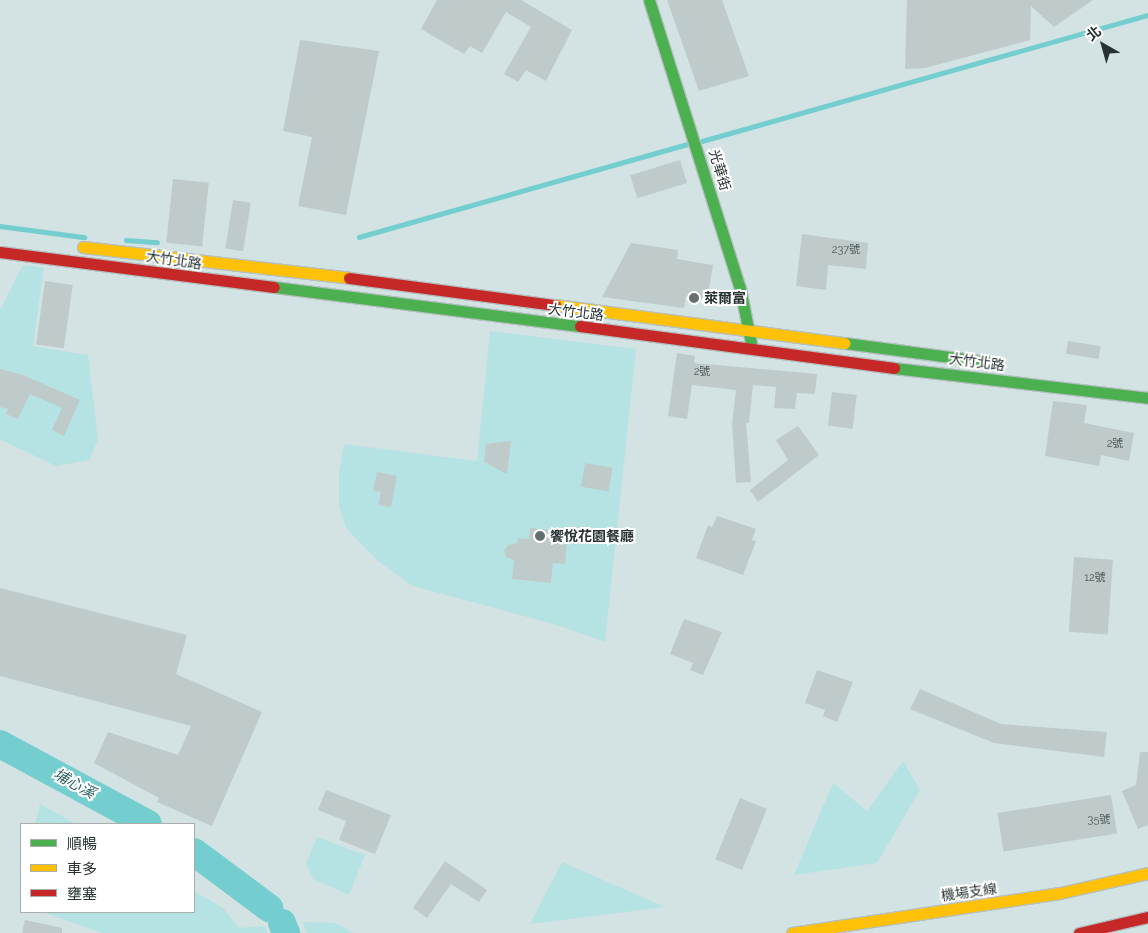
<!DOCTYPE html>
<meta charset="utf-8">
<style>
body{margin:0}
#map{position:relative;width:1148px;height:933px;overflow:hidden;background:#d3e2e2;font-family:Raleway,"Noto Sans TC",sans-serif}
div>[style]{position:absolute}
.green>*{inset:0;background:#b5e3e3}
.stream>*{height:4.5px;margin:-2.25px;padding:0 2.25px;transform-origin:2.25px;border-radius:2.25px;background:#74cecf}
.river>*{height:28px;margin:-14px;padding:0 14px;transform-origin:14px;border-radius:14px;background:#74cecf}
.building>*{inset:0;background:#bfcbcb;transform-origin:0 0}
.roads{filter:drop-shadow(1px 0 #b4c0c0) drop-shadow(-1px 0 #b4c0c0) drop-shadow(0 1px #b4c0c0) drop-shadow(0 -1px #b4c0c0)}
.fast>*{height:11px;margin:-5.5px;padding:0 5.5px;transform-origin:5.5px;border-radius:5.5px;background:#4caf50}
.slow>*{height:11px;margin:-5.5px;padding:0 5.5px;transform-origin:5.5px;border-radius:5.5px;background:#ffc107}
.jam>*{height:11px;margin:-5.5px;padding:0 5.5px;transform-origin:5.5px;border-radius:5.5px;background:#c62828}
.dots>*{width:14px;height:14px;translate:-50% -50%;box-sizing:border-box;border:2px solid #fff;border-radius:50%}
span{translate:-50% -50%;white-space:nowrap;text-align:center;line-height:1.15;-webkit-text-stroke:4px #fff;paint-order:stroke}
.number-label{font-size:11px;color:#4f5a5a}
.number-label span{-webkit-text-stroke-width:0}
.street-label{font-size:14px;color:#283232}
.poi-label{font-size:14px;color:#283232;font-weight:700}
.left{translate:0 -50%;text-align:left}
.water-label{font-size:15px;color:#2e6161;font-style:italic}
.legend{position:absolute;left:20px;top:823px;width:175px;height:90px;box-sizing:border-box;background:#fff;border:1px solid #a9adad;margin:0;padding:6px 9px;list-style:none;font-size:15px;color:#283232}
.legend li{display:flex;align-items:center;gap:10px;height:25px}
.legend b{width:25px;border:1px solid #a9adad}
.north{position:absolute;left:1078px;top:20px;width:50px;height:50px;-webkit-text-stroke:4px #fff;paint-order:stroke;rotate:322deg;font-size:14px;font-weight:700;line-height:20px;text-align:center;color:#283232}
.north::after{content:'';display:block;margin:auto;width:18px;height:22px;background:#283232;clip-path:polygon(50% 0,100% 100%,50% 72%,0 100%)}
</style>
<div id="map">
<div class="green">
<div style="clip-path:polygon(23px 265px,44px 268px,33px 346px,88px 355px,98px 440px,89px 460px,56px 466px,0 439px,0 310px)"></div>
<div style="clip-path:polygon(490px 331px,636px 349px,605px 642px,557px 625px,413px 586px,378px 561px,346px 528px,339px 507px,339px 471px,344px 444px,477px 461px)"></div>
<div style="clip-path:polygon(903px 761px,920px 790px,877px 863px,794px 875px,833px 783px,867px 811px)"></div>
<div style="clip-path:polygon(40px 804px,76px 824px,35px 824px)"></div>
<div style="clip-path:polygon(317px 837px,365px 855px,349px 895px,313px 879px,306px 864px)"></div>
<div style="clip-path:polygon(562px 862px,665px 907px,530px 924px)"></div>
<div style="clip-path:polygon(194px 891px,223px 908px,239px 928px,264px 926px,268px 933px,103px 933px,42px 912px,194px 912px)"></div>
<div style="clip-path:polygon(303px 922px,335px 923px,354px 933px,307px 933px)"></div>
</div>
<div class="stream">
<div style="left:702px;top:141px;width:463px;rotate:-15.8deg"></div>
<div style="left:0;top:226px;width:85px;rotate:7.5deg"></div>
<div style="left:359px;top:237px;width:341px;rotate:-15.8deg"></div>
<div style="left:126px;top:240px;width:31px;rotate:4deg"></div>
</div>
<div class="river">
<div style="left:0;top:744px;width:168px;rotate:28.4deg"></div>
<div style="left:194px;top:852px;width:94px;rotate:36.7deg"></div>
<div style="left:282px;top:923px;width:11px;rotate:68deg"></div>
</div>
<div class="building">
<div style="clip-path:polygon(437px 0,521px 0,572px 30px,546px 81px,526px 70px,518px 82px,504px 74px,531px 27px,506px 12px,482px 53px,470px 46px,464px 54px,421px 29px)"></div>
<div style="clip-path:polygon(667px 0,722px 0,749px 76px,699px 91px)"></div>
<div style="clip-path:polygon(907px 0,1093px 0,1054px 27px,1031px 6px,1030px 40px,925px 68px,905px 69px)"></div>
<div style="clip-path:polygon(300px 40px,379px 51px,346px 215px,298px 206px,312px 137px,283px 131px)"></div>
<div style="left:680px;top:160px;width:24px;height:52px;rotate:73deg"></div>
<div style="left:173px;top:179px;width:36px;height:64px;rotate:6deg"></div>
<div style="left:233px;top:200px;width:18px;height:49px;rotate:9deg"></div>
<div style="clip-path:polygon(802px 234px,868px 243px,866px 269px,828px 265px,826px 290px,796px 286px)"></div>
<div style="clip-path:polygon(631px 243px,678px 250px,677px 259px,713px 265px,707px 301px,686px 296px,684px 308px,602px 297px)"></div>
<div style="left:45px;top:281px;width:28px;height:64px;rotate:8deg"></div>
<div style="left:1068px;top:341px;width:33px;height:13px;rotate:9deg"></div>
<div style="clip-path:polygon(677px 353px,695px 356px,694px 363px,817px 374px,815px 394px,797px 393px,795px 409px,774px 408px,776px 387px,753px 385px,749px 423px,746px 423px,751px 482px,736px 483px,732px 424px,736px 390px,692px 385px,687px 419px,668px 416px)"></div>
<div style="clip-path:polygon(0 369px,23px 375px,80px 400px,64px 436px,52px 430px,62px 408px,30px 394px,18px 419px,6px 414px,8px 409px,0 407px)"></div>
<div style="left:832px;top:392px;width:25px;height:34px;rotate:7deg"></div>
<div style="clip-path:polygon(1053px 401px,1087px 405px,1084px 423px,1134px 433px,1129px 461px,1101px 455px,1099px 466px,1045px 456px)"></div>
<div style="clip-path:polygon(798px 426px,819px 455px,758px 502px,750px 490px,788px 460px,776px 440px)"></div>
<div style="clip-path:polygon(511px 441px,507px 474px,484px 462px,486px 444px)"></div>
<div style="left:585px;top:463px;width:28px;height:24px;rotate:10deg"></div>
<div style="clip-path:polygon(377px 472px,397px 476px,391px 507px,378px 505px,381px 492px,373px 491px)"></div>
<div style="clip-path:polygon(717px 516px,756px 529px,752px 540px,756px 541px,743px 575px,696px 558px,708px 525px,712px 527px)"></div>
<div style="clip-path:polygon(530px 528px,553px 530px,552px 541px,567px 542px,565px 564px,553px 563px,551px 583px,512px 579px,514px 560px,506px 557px,504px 550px,508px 545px,517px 543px,518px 538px,529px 539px)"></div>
<div style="left:1074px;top:557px;width:39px;height:75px;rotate:4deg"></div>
<div style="clip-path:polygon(0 588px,187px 635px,176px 674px,262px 712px,212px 826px,157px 802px,159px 798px,94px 763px,108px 732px,178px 755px,191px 726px,0 676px)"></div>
<div style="clip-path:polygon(684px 619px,722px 632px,703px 675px,690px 670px,693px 663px,670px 654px)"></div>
<div style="clip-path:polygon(817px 670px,853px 682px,837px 722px,823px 716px,825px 710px,805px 703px)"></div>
<div style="clip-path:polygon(920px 689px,1001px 724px,1107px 732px,1104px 757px,994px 743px,910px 709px)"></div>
<div style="clip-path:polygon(1140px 752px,1148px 752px,1148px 825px,1138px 829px,1122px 791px,1136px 785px)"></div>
<div style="clip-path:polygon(326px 790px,391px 815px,375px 854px,339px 840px,346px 821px,318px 810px)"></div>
<div style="left:1111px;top:795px;width:39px;height:115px;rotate:81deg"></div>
<div style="left:740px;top:798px;width:29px;height:66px;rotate:22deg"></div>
<div style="clip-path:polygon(445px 861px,487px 890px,479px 902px,451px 884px,427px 918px,413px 908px)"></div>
<div style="clip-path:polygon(25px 920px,62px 928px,62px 933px,22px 933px)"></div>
</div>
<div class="roads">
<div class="fast">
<div style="left:649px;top:0;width:302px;rotate:72.5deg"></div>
<div style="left:740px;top:288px;width:56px;rotate:78.7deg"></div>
<div style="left:274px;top:287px;width:308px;rotate:7.3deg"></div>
<div style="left:845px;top:343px;width:143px;rotate:7.6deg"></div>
<div style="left:894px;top:368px;width:256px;rotate:6.7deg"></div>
</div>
<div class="slow">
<div style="left:83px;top:247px;width:268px;rotate:6.6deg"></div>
<div style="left:555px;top:305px;width:292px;rotate:7.5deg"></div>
<div style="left:792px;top:933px;width:271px;rotate:-8.5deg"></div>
<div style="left:1060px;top:893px;width:90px;rotate:-12.8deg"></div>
</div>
<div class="jam">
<div style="left:0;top:252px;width:276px;rotate:7.3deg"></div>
<div style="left:349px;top:278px;width:208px;rotate:7.5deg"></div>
<div style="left:580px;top:326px;width:317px;rotate:7.6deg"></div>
<div style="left:1079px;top:933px;width:71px;rotate:-13.1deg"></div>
</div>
</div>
<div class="dots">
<div style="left:694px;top:298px;background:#647070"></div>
<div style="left:540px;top:536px;background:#647070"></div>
</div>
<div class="number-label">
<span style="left:846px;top:250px">237號</span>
<span style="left:702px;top:372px">2號</span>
<span style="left:1115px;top:444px">2號</span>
<span style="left:1095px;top:578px">12號</span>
<span style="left:1099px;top:820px">35號</span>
</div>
<div class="street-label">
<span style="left:720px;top:170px;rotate:73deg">光華街</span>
<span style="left:174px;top:260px;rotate:8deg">大竹北路</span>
<span style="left:576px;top:312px;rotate:7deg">大竹北路</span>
<span style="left:977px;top:362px;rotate:7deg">大竹北路</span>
<span style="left:969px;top:892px;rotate:-8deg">機場支線</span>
</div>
<div class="poi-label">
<span class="left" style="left:704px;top:298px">萊爾富</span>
<span class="left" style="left:550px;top:536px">饗悅花園餐廳</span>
</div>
<div class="water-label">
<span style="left:74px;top:784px;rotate:29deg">埔心溪</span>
</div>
<ul class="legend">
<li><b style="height:6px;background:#4caf50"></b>順暢</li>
<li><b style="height:6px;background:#ffc107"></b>車多</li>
<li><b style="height:6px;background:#c62828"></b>壅塞</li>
</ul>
<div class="north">北</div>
</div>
